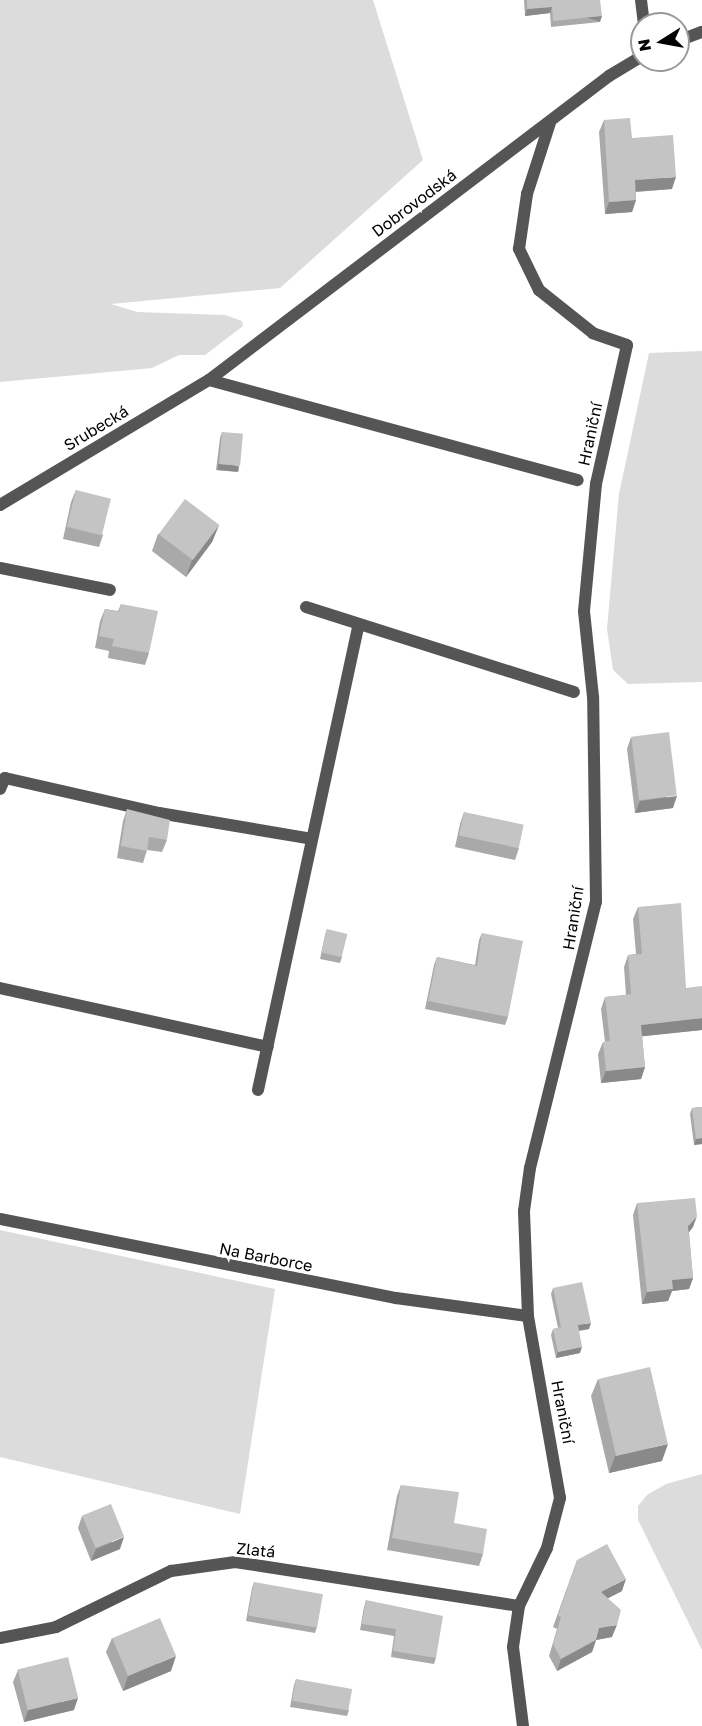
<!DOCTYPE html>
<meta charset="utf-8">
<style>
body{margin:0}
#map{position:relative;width:702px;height:1726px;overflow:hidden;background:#fff;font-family:"Golos Text",sans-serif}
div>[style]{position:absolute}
.green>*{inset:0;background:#dcdcdc}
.lane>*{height:12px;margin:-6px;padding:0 6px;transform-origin:6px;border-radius:6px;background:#555}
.street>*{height:12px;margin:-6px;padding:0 6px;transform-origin:6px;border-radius:6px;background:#555}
.wall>*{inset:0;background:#a9a9a9}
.shaded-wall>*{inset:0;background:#898989;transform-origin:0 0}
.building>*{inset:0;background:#c4c4c4;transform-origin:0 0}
span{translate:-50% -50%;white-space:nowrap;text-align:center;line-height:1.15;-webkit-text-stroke:6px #fff;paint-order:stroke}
.street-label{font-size:16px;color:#000}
.north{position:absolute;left:630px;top:12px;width:60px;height:60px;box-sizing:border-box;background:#fff;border:2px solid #999;border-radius:50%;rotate:259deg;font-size:16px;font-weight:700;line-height:24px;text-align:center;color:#000}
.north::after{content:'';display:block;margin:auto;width:21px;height:27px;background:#000;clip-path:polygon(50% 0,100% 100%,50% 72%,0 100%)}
</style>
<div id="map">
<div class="green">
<div style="clip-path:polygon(0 0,373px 0,423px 160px,280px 288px,111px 304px,137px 312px,225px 315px,242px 321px,243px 326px,205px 355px,179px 355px,152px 368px,0 382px)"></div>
<div style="clip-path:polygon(702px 351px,702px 682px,628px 684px,613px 670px,607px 629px,619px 494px,649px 353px)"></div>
<div style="clip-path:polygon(0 1230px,275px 1289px,240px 1514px,0 1457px)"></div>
<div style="clip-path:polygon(702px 1474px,702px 1650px,638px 1520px,638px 1506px,647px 1495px,666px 1484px)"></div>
</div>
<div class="lane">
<div style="left:209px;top:380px;width:382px;rotate:15.2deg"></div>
<div style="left:0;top:568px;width:112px;rotate:11.3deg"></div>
<div style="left:306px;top:607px;width:281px;rotate:17.6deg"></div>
<div style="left:0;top:789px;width:12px;rotate:-66deg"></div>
<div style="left:5px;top:778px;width:158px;rotate:12.8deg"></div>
<div style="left:159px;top:813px;width:155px;rotate:9.6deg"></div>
<div style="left:0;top:988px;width:274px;rotate:12.4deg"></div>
<div style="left:258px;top:1090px;width:475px;rotate:-77.8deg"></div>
</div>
<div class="street">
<div style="left:641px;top:0;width:24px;rotate:83deg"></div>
<div style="left:678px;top:41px;width:26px;rotate:-21deg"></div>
<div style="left:0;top:505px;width:244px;rotate:-30.9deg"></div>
<div style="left:209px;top:380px;width:502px;rotate:-37.23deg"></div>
<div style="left:609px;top:76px;width:39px;rotate:-31deg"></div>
<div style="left:0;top:1219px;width:404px;rotate:11.3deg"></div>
<div style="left:396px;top:1298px;width:133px;rotate:7.8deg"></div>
<div style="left:0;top:1638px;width:57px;rotate:-11.1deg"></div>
<div style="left:56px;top:1627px;width:128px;rotate:-26deg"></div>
<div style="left:171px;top:1571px;width:65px;rotate:-8deg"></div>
<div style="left:235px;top:1562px;width:287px;rotate:8.8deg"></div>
<div style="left:523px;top:1726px;width:80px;rotate:-97.2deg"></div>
<div style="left:513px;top:1647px;width:41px;rotate:-81.7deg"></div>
<div style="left:519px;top:1606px;width:64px;rotate:-64.2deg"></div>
<div style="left:547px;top:1548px;width:52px;rotate:-75.4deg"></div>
<div style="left:560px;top:1498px;width:185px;rotate:-100deg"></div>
<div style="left:528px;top:1316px;width:105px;rotate:-92.2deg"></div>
<div style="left:524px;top:1211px;width:43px;rotate:-82.1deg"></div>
<div style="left:530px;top:1168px;width:274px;rotate:-76.1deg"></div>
<div style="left:596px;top:902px;width:205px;rotate:-90.8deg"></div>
<div style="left:593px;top:697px;width:86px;rotate:-96deg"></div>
<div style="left:584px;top:611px;width:128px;rotate:-84.6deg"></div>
<div style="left:596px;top:484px;width:142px;rotate:-77.4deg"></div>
<div style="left:627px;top:345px;width:36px;rotate:-161deg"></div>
<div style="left:593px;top:333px;width:69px;rotate:-141.5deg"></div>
<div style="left:539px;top:290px;width:46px;rotate:-116deg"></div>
<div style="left:519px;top:249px;width:56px;rotate:-81.7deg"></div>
<div style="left:527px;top:194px;width:75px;rotate:-72.1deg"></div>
</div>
<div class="wall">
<div style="clip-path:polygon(524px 0,600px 0,600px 22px,551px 27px,550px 13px,525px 16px)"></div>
<div style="clip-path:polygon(604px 120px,632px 138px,672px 189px,636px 192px,636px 200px,632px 212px,605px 214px,599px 132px)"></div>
<div style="clip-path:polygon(222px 432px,237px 472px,216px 470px,220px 438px)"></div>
<div style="clip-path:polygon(76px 490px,103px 535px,99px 547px,63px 539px,71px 502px)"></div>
<div style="clip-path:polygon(219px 525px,212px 542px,186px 577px,152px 551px,158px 534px)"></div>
<div style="clip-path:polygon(121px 604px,149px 653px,145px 665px,108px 658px,109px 651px,95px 648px,100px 621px,105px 609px,118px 611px)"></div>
<div style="clip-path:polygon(631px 737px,673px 808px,635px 813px,627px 749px)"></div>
<div style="clip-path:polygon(127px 809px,167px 840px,162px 852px,147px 850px,143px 863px,117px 858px,123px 821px)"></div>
<div style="clip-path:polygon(464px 812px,519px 848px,515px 860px,455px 847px,460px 824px)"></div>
<div style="clip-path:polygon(638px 907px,686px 988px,702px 1030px,642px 1036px,645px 1067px,641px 1079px,601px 1083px,598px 1054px,603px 1042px,605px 1042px,601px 1009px,605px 997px,626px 995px,624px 967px,628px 955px,636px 954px,633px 919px)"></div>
<div style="clip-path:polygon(327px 929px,342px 957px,340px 963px,320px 959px,325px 935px)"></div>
<div style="clip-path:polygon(482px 933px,508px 1017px,505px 1025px,425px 1009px,434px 965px,437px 957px,475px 965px,479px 940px)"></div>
<div style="clip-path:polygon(702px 1107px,702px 1144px,694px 1145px,690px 1114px,692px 1108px)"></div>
<div style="clip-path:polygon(637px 1203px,693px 1227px,689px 1232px,693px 1278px,689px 1289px,672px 1291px,668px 1301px,642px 1304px,633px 1215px)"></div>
<div style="clip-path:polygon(553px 1288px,589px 1329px,579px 1331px,580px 1353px,556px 1358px,551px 1335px,553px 1329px,558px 1328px,551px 1294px)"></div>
<div style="clip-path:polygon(598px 1379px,662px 1461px,609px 1473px,591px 1396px)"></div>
<div style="clip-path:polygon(401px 1485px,454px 1523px,483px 1554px,479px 1566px,387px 1550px,397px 1496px)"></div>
<div style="clip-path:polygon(82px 1516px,120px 1549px,91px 1561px,78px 1528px)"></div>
<div style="clip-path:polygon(577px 1560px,622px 1591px,608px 1598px,612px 1637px,596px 1640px,592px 1652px,557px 1671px,549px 1656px,557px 1629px,553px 1627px)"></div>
<div style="clip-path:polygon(254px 1582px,317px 1627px,315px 1633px,246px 1621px,252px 1588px)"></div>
<div style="clip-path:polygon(366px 1600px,436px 1658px,434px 1664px,391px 1657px,394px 1636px,360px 1630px,364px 1607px)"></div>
<div style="clip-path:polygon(112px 1638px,171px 1671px,123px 1691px,106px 1652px)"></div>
<div style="clip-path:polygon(18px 1670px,74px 1710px,24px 1722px,13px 1682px)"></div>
<div style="clip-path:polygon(296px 1679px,349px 1710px,347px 1716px,290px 1707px,294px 1685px)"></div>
</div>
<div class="shaded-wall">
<div style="clip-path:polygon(552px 7px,550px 13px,525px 16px,527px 9px)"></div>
<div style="left:602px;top:16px;width:6px;height:49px;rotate:108deg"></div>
<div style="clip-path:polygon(676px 177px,672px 189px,631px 192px,635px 180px)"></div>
<div style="clip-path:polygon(636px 200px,632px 212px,605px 214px,609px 202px)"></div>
<div style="left:218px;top:464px;width:21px;height:6px;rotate:5deg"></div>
<div style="clip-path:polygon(219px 525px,212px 542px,186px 577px,192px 560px)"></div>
<div style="clip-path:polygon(677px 796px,673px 808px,635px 813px,640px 801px)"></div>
<div style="clip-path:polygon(702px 1018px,702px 1030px,636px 1037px,641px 1025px)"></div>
<div style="clip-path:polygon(645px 1067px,641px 1079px,601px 1083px,606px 1071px)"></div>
<div style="clip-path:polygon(702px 1138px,702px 1144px,694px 1145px,696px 1139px)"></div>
<div style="clip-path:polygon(697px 1216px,693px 1227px,684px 1238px,688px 1226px)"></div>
<div style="clip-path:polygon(693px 1278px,689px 1289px,672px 1291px,668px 1301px,642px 1304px,647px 1292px,672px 1280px)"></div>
<div style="clip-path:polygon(591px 1323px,589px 1329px,576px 1331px,578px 1325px)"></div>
<div style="clip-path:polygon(582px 1347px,580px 1353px,556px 1358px,558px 1352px)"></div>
<div style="clip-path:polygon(668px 1444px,662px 1461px,609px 1473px,615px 1456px)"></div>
<div style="clip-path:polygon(124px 1537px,120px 1549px,91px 1561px,96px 1549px)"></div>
<div style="clip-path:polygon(626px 1579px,622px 1591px,597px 1604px,601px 1592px)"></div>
<div style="clip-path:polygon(617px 1625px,612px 1637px,596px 1640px,592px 1652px,557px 1671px,561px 1659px,599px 1628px)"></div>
<div style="clip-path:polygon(176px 1656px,171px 1671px,123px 1691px,128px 1676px)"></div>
<div style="clip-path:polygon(78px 1698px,74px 1710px,24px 1722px,28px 1710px)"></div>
</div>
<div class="building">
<div style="clip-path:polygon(527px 0,600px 0,602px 16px,553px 21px,552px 7px,527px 9px)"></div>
<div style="clip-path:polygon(630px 118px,632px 138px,673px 135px,676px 177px,635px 180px,636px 200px,609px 202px,604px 120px)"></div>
<div style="left:222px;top:432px;width:21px;height:32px;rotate:5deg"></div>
<div style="left:76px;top:490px;width:36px;height:38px;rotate:14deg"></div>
<div style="left:185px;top:499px;width:43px;height:44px;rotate:37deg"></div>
<div style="clip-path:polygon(121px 604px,158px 611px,149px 653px,112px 646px,114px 639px,99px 636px,105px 609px,119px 612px)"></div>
<div style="left:669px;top:732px;width:64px;height:38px;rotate:83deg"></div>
<div style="clip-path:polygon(127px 809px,170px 820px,167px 840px,149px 837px,147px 851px,121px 846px)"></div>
<div style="left:464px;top:812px;width:61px;height:24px;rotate:12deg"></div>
<div style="clip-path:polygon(681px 903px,686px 988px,702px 986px,702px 1018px,641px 1025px,645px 1067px,606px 1071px,603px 1042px,610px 1041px,605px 997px,631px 994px,628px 955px,642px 954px,638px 907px)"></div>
<div style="left:327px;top:929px;width:21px;height:24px;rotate:14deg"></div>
<div style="clip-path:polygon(482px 933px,523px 941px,508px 1017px,428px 1001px,437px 957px,477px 966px)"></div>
<div style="clip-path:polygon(702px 1107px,702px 1138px,696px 1139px,692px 1108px)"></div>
<div style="clip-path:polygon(695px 1198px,697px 1216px,688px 1226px,693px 1278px,672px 1280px,673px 1289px,647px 1292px,637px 1203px)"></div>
<div style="clip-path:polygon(582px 1282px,591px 1323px,578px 1325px,582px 1347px,558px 1352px,553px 1329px,561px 1327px,553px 1288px)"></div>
<div style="left:650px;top:1367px;width:79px;height:53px;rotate:77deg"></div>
<div style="clip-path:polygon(401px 1485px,459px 1492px,454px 1523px,487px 1529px,483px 1554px,392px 1538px)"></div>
<div style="left:111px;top:1504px;width:35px;height:31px;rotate:68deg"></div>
<div style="clip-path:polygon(607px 1544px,626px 1579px,601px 1592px,621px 1610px,617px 1625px,599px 1628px,596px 1640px,561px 1659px,553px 1644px,561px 1617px,558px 1616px,577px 1560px)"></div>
<div style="left:254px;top:1582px;width:70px;height:34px;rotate:10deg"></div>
<div style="clip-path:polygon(366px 1600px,443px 1616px,436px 1658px,393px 1651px,396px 1629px,362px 1624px)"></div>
<div style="left:160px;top:1618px;width:41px;height:52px;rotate:67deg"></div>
<div style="left:68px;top:1657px;width:42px;height:52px;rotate:76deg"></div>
<div style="left:296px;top:1679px;width:57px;height:22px;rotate:10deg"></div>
</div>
<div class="street-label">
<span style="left:414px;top:203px;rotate:-37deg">Dobrovodská</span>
<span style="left:96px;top:428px;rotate:-31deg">Srubecká</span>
<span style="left:590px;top:434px;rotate:-78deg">Hraniční</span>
<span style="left:573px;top:918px;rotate:-81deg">Hraniční</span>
<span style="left:266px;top:1257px;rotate:11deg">Na Barborce</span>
<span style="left:563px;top:1412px;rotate:79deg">Hraniční</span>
<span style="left:256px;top:1550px;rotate:6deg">Zlatá</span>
</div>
<div class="north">N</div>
</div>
